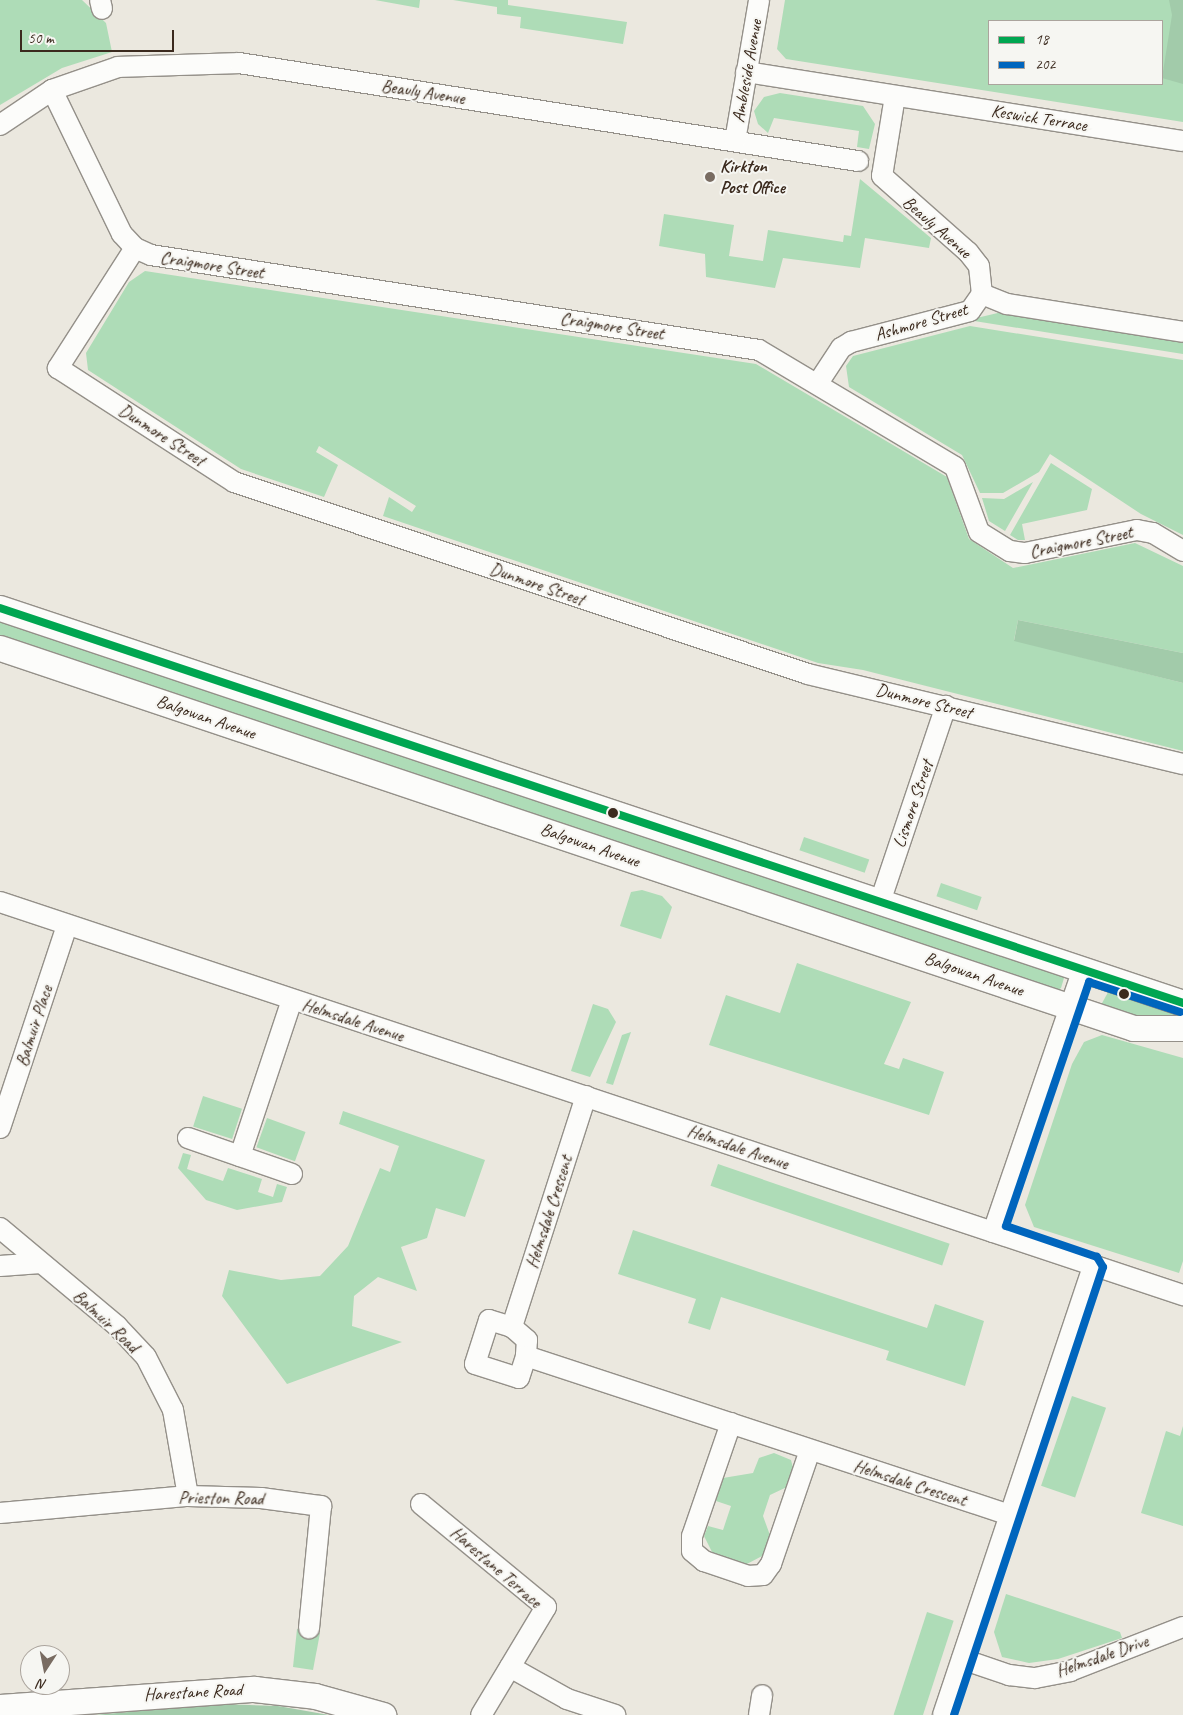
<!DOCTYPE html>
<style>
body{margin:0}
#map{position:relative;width:1183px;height:1715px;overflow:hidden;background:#ebe8df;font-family:Caveat,sans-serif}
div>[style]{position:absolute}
.green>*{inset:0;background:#aedcb7;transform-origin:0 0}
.forest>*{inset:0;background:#a2cbaa}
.roads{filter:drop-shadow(1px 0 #949089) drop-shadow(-1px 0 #949089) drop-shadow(0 1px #949089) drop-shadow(0 -1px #949089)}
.minor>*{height:20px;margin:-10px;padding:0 10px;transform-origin:10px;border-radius:10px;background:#fcfcfa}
.tertiary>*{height:25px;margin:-12.5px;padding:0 12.5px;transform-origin:12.5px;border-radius:12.5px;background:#fcfcfa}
.bus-1>*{height:8px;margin:-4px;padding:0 4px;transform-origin:4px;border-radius:4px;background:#00a651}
.bus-2>*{height:8px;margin:-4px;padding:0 4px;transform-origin:4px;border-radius:4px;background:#0065bd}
.dots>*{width:14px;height:14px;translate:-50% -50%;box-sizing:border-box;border:2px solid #f6f6f2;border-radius:50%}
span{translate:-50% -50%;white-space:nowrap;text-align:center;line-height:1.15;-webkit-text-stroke:4px #f6f6f2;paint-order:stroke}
.street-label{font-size:18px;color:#3b2a1e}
.poi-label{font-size:18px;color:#3b2a1e;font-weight:700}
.left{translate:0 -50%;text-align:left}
.legend{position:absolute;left:988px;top:20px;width:175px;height:65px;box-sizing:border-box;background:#f6f6f2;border:1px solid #aba49d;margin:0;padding:6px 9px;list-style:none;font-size:15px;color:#3b2a1e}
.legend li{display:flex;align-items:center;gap:10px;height:25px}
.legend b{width:25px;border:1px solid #aba49d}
.north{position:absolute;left:20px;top:1645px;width:50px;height:50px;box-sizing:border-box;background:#f6f6f2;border:1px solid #aba49d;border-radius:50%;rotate:191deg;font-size:14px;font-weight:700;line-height:20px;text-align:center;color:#3b2a1e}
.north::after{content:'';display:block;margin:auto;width:18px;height:22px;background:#796c62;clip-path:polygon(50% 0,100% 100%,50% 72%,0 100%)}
.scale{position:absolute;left:20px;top:30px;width:154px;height:22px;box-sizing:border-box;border:2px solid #3b2a1e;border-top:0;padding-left:6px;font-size:15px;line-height:18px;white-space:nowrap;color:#3b2a1e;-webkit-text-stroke:4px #f6f6f2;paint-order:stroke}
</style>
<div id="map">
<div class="green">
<div style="clip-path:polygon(0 0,82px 0,106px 23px,112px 52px,62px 68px,0 105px)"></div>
<div style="clip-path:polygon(375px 0,420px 0,419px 8px)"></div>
<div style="clip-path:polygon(453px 0,508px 0,508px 5px,627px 22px,623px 44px,520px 28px,521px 17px,497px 14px,497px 7px)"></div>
<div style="clip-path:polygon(evenodd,785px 0,1183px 0,1183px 122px,786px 59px,777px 49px,785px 0,989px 21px,1162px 21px,1162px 84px,989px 84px,989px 21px)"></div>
<div style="clip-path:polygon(780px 93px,863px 106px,875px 124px,869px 149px,857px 147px,859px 131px,774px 118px,768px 133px,758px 124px,754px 111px,764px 97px)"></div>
<div style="clip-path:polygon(860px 179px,931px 238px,929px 248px,865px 238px,860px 268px,783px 258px,775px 288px,706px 277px,705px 254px,659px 246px,664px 214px,734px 225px,729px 256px,763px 261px,768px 230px,843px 242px,844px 235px,851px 236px)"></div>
<div style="clip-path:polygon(145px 271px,756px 364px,947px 477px,969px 539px,1013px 568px,1135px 543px,1183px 566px,1183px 653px,1018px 620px,1014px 640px,1183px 683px,1183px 751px,863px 670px,818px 663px,383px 516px,389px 497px,412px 512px,416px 506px,319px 446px,316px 452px,338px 465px,324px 497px,241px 469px,88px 370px,86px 353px,129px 282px)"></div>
<div style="clip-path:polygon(1002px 312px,1183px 340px,1183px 354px,968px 320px)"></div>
<div style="clip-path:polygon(970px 326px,1183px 360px,1183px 535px,1141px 514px,1050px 454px,1039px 472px,1003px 493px,980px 493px,962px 455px,849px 387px,846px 366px,853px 356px)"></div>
<div style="clip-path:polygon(1051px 463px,1092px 489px,1087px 510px,1022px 524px,1025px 540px,1018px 540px,1010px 535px)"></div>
<div style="clip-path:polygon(1033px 482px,1005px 531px,989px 521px,982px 498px,1004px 499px)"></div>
<div style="clip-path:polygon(0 613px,1059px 968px,1064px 978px,1061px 988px,1052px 994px,0 642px)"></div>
<div style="left:804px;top:837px;width:69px;height:14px;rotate:19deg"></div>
<div style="left:941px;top:883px;width:43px;height:14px;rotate:19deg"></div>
<div style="clip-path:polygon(642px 890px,662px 896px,672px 907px,661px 939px,620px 926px,631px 892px)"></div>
<div style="clip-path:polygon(797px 963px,911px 1002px,884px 1064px,899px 1069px,903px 1058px,944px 1072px,929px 1115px,709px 1045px,726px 995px,780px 1013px)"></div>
<div style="clip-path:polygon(1112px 985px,1183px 1008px,1183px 1023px,1148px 1025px,1101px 1005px)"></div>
<div style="clip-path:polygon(593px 1004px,608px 1009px,616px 1022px,590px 1077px,571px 1071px)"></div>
<div style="clip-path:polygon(631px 1032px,613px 1085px,606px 1083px,622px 1035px)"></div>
<div style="clip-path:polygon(1102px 1035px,1183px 1058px,1183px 1261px,1179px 1273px,1034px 1227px,1025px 1205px,1072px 1064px,1084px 1042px)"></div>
<div style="left:203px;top:1096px;width:41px;height:32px;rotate:18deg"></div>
<div style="clip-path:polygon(343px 1111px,485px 1160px,465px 1217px,436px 1208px,427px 1238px,401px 1247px,417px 1291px,378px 1277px,354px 1296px,352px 1326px,402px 1342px,287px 1384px,222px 1296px,229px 1270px,281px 1280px,320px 1276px,348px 1246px,380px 1168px,390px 1172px,399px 1146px,339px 1124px)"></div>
<div style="left:267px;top:1118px;width:41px;height:31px;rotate:20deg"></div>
<div style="clip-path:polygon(183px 1153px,191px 1155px,187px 1169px,223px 1181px,228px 1168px,262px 1179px,258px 1192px,273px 1197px,277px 1184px,287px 1187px,282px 1202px,237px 1210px,206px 1200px,178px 1168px)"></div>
<div style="left:718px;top:1164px;width:245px;height:23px;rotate:19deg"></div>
<div style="clip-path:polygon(633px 1230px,927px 1328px,935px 1304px,984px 1321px,965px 1386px,886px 1360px,889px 1351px,721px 1297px,710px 1330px,688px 1323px,696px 1299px,618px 1274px)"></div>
<div style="left:1072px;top:1396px;width:36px;height:95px;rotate:19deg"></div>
<div style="clip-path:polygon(1183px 1426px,1183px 1526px,1141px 1513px,1166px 1431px,1180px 1436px)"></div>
<div style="clip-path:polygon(774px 1453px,791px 1460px,794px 1472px,789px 1486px,770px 1495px,763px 1516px,771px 1538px,764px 1555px,745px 1565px,713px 1554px,704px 1536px,708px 1526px,723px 1530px,731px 1506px,716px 1501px,723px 1478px,753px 1473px,759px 1458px)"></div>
<div style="clip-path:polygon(1006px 1594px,1120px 1632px,1122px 1638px,1058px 1659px,1029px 1663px,1002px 1657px,994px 1632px)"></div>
<div style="left:927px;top:1612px;width:28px;height:108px;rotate:18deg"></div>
<div style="clip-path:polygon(297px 1629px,320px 1633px,313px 1670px,293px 1667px)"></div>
</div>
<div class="forest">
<div style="clip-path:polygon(1169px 0,1183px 0,1183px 84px,1162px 78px,1172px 15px)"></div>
<div style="clip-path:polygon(1018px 620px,1183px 653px,1183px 683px,1014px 641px)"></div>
<div style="clip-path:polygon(221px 1704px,278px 1706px,329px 1715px,94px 1715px)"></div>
</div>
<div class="roads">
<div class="minor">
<div style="left:100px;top:0;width:9px;rotate:77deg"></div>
<div style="left:746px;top:72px;width:442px;rotate:9deg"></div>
<div style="left:52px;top:90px;width:160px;rotate:64.1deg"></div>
<div style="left:122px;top:234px;width:19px;rotate:47deg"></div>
<div style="left:135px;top:248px;width:17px;rotate:24deg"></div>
<div style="left:151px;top:255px;width:615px;rotate:8.88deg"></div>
<div style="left:759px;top:350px;width:228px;rotate:30.8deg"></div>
<div style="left:955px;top:467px;width:69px;rotate:69.7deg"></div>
<div style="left:979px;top:532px;width:36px;rotate:32deg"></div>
<div style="left:1010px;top:551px;width:15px;rotate:8deg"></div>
<div style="left:1025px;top:553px;width:114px;rotate:-11.6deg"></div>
<div style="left:1137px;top:530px;width:16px;rotate:11deg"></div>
<div style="left:1153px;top:533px;width:35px;rotate:31deg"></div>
<div style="left:895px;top:96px;width:81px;rotate:99.2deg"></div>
<div style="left:882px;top:176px;width:115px;rotate:41.5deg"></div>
<div style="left:968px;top:252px;width:18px;rotate:52deg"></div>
<div style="left:979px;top:266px;width:28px;rotate:84deg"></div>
<div style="left:0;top:125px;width:63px;rotate:-33.9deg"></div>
<div style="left:52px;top:90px;width:70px;rotate:-19.2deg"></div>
<div style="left:118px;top:67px;width:121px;rotate:-1.9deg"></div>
<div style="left:239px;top:63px;width:627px;rotate:9deg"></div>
<div style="left:735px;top:141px;width:143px;rotate:-80.3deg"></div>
<div style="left:135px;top:248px;width:143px;rotate:122.7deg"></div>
<div style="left:58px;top:368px;width:210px;rotate:32.9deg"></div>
<div style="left:234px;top:482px;width:605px;rotate:18.49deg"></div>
<div style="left:808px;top:674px;width:386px;rotate:13.5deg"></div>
<div style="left:818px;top:383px;width:42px;rotate:-56.7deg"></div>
<div style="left:841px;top:348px;width:12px;rotate:-31deg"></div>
<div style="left:851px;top:342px;width:123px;rotate:-14.6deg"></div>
<div style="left:970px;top:311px;width:21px;rotate:-55deg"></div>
<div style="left:982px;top:294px;width:27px;rotate:22deg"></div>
<div style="left:1007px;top:304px;width:178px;rotate:9deg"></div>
<div style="left:0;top:902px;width:1247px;rotate:18.38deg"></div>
<div style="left:880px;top:902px;width:207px;rotate:-71.4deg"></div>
<div style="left:586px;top:1096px;width:243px;rotate:107.8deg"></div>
<div style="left:512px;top:1327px;width:20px;rotate:41deg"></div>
<div style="left:527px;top:1340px;width:16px;rotate:94deg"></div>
<div style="left:526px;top:1356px;width:509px;rotate:18.19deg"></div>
<div style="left:0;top:1128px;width:214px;rotate:-71.7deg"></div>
<div style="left:188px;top:1138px;width:110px;rotate:19.1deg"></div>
<div style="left:240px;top:1156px;width:164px;rotate:-71.6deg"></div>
<div style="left:0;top:1228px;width:153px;rotate:39.9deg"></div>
<div style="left:117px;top:1326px;width:42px;rotate:46.9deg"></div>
<div style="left:146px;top:1357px;width:59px;rotate:63deg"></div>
<div style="left:173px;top:1410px;width:87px;rotate:80.1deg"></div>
<div style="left:993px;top:1232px;width:278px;rotate:-71.1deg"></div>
<div style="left:0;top:1266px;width:41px;rotate:-4.2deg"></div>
<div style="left:512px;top:1327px;width:24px;rotate:-163deg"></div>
<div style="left:489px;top:1320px;width:46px;rotate:107.7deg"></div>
<div style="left:475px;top:1364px;width:46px;rotate:17.7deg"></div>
<div style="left:519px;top:1378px;width:23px;rotate:-72deg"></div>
<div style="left:731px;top:1423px;width:120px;rotate:109deg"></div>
<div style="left:692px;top:1536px;width:15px;rotate:90deg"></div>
<div style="left:692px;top:1551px;width:16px;rotate:40deg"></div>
<div style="left:704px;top:1561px;width:46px;rotate:18.8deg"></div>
<div style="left:748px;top:1576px;width:15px;rotate:-4deg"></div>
<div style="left:763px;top:1575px;width:14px;rotate:-54deg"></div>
<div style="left:771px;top:1564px;width:120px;rotate:-71.1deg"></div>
<div style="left:421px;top:1504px;width:162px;rotate:39.5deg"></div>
<div style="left:546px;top:1607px;width:126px;rotate:121deg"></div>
<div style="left:0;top:1513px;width:189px;rotate:-5.2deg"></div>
<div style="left:188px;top:1496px;width:73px;rotate:1.6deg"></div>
<div style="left:261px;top:1498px;width:61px;rotate:7.6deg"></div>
<div style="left:321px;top:1506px;width:123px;rotate:95.6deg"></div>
<div style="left:962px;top:1659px;width:50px;rotate:18.8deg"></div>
<div style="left:1009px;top:1675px;width:26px;rotate:7deg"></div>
<div style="left:1035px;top:1678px;width:36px;rotate:-11deg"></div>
<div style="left:1070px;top:1671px;width:121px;rotate:-21.3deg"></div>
<div style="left:510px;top:1667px;width:65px;rotate:29.3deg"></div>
<div style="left:567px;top:1699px;width:51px;rotate:18.4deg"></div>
<div style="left:759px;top:1715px;width:20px;rotate:-81deg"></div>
<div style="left:943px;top:1715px;width:473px;rotate:-71.5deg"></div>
</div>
<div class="tertiary">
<div style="left:0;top:608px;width:1247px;rotate:18.46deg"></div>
<div style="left:0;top:648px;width:1195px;rotate:18.54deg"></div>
<div style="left:1133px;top:1028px;width:50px"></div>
<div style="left:0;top:1707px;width:255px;rotate:-4.1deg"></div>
<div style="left:254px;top:1689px;width:61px;rotate:6.5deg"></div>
<div style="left:315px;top:1696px;width:71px;rotate:15.6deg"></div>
</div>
</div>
<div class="bus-1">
<div style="left:0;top:608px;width:1247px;rotate:18.46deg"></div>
</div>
<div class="bus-2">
<div style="left:954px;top:1715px;width:472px;rotate:-71.6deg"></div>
<div style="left:1103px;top:1267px;width:12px;rotate:-121deg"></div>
<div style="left:1097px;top:1257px;width:96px;rotate:-161.2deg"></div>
<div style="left:1006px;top:1226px;width:258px;rotate:-71.2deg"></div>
<div style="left:1089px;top:982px;width:96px;rotate:18.2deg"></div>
</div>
<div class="dots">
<div style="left:710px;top:177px;background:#796c62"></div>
<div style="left:613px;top:813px;background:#3b2a1e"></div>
<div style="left:1124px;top:994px;background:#3b2a1e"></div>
</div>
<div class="street-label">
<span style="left:747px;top:71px;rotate:-80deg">Ambleside Avenue</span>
<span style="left:423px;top:92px;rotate:9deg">Beauly Avenue</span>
<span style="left:1039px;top:118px;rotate:9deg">Keswick Terrace</span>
<span style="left:937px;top:227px;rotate:41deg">Beauly Avenue</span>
<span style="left:212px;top:265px;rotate:9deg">Craigmore Street</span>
<span style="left:921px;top:322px;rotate:-16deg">Ashmore Street</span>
<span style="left:612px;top:326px;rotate:9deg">Craigmore Street</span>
<span style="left:162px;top:435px;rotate:33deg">Dunmore Street</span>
<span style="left:1081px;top:542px;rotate:-11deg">Craigmore Street</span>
<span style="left:537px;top:584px;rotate:19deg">Dunmore Street</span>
<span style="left:924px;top:701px;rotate:14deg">Dunmore Street</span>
<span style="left:206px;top:717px;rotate:19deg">Balgowan Avenue</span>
<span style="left:913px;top:804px;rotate:-71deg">Lismore Street</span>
<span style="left:590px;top:845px;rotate:19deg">Balgowan Avenue</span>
<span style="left:974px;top:974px;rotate:19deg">Balgowan Avenue</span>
<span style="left:353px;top:1020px;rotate:18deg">Helmsdale Avenue</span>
<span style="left:34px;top:1026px;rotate:-72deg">Balmuir Place</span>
<span style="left:738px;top:1147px;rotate:19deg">Helmsdale Avenue</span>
<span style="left:549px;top:1212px;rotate:-72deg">Helmsdale Crescent</span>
<span style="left:106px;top:1321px;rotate:43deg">Balmuir Road</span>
<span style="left:910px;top:1483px;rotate:18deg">Helmsdale Crescent</span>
<span style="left:221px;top:1498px;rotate:1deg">Prieston Road</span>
<span style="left:496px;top:1567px;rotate:41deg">Harestane Terrace</span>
<span style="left:1102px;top:1656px;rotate:-19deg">Helmsdale Drive</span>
<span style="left:193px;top:1692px;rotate:-3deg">Harestane Road</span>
</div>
<div class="poi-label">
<span class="left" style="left:720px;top:177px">Kirkton<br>Post Office</span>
</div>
<ul class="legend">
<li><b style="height:6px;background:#00a651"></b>18</li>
<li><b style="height:6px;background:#0065bd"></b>202</li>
</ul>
<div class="north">N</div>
<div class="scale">50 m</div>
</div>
